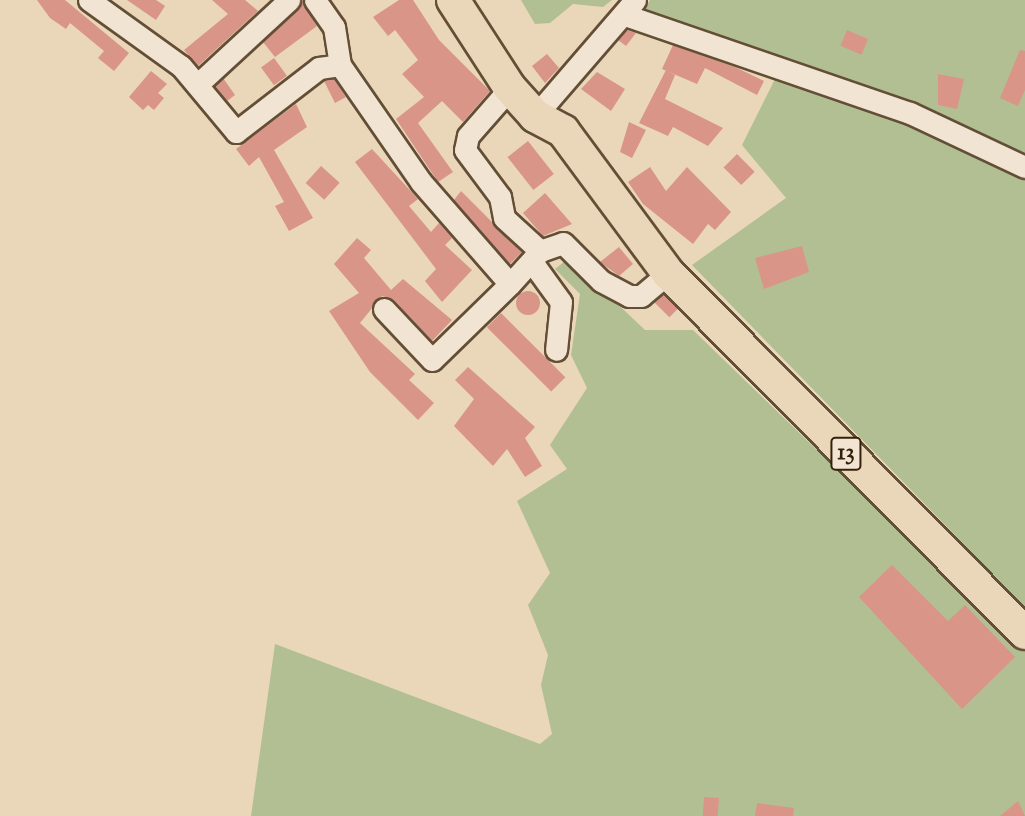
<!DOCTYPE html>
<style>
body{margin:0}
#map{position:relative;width:1025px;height:816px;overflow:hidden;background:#ead6b9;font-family:"Sorts Mill Goudy",serif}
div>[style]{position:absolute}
.green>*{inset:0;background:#b2bf93}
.building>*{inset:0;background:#da9589;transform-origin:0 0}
.round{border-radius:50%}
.roads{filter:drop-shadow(2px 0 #634e36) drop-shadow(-2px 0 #634e36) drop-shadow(0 2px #634e36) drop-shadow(0 -2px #634e36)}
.minor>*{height:21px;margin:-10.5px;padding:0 10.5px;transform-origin:10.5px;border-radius:10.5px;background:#f1e4d2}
.highway>*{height:32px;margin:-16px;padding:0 16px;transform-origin:16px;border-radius:16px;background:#ead6b9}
span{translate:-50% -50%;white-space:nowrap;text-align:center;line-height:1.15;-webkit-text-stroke:7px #f1e4d2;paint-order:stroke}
.shield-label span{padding:2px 5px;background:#f1e4d2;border:2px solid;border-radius:5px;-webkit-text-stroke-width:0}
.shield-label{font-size:23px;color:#36200b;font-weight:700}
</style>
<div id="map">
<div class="green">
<div style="clip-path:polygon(521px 0,612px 0,603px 7px,573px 4px,550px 23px,535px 24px)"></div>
<div style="clip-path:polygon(650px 0,1025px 0,1025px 607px,692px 265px,786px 198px,742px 145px,785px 59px,644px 10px)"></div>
<div style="clip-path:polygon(569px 258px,645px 330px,693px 330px,1025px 651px,1025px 816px,251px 816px,275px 644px,540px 744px,552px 734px,541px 685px,548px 655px,528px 605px,550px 573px,517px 501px,567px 469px,550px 445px,587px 388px,571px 355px,580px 294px,555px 269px)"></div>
</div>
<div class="building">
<div style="clip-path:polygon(37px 0,65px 0,129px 53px,114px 71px,98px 58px,104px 51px,70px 23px,66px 29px,50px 18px)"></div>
<div style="clip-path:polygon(127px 0,156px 0,165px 6px,156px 20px)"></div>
<div style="clip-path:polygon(212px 0,245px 0,258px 11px,198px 66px,184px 50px,228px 14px)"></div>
<div style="clip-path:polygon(302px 0,317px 26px,275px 57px,263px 42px)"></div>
<div style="clip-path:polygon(399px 0,413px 0,439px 40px,490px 91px,463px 122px,442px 101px,418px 123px,453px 172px,438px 182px,396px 119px,424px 97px,402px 74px,418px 60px,395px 30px,388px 36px,373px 17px)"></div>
<div style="clip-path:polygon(627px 30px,636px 33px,626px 46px,618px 40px)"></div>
<div style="left:847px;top:30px;width:23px;height:17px;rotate:23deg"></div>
<div style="clip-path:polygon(673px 45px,735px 67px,764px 81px,757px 95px,705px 68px,697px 84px,662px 69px)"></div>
<div style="clip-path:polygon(1020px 50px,1025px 51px,1025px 90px,1018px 106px,1000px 98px)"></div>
<div style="clip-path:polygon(547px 54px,559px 68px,545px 83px,532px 66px)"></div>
<div style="left:274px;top:58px;width:22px;height:16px;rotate:54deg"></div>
<div style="clip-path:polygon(666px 70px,675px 75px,665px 99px,723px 128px,708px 146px,673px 127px,668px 136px,639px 123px)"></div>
<div style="clip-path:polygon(151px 71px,167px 84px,158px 93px,164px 98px,154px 110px,148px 105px,143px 110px,129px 97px)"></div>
<div style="clip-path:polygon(597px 72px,625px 89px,611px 111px,581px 89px)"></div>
<div style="clip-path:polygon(938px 74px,964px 79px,957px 109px,938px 105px)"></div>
<div style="clip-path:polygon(223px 78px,235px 95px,227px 101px,215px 86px)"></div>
<div style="clip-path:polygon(334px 79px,346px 97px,335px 103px,324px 81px)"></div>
<div style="clip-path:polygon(296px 104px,307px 127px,274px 150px,313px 218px,289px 231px,275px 206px,284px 202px,259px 157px,249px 166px,236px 149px)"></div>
<div style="clip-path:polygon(629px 122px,646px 130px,632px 158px,620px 152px)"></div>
<div style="left:528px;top:141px;width:42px;height:26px;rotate:52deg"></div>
<div style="clip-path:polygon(372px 149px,418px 199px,409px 206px,431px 232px,439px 223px,452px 238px,445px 245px,472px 270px,442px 302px,425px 281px,436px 269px,355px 162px)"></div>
<div style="left:737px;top:154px;width:25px;height:19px;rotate:45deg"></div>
<div style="left:321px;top:166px;width:25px;height:23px;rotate:42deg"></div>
<div style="clip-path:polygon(650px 167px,666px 191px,687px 167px,731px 212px,715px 230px,708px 224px,693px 244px,643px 204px,628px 182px)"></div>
<div style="clip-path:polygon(461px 191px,522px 252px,510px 264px,454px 200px)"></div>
<div style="clip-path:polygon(545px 193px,572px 224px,543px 236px,523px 213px)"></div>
<div style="clip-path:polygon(357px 238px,371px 250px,364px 258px,391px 290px,403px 279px,452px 320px,432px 341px,394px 300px,382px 296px,360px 323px,415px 374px,409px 380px,434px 403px,418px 420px,370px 372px,329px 311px,359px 293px,334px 264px)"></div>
<div style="clip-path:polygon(802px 246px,809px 272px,764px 289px,755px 258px)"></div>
<div style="clip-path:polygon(619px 247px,633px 264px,619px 276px,600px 262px)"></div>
<div class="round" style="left:516px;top:291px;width:24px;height:24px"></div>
<div style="left:663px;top:294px;width:21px;height:12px;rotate:45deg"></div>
<div style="left:501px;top:313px;width:91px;height:20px;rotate:45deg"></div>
<div style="clip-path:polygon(468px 367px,535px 427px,525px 438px,542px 466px,525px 477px,507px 449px,493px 466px,454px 426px,474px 399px,455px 380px)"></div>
<div style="clip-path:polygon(892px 565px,948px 621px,965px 605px,1015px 657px,962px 709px,859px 597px)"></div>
<div style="left:704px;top:797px;width:15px;height:19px;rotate:4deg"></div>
<div style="clip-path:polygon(1018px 801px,1025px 816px,1000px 816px)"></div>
<div style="clip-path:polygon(757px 803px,794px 808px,793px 816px,755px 816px)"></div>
</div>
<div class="roads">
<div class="minor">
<div style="left:89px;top:0;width:113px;rotate:35.7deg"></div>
<div style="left:181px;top:66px;width:86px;rotate:50.2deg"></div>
<div style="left:236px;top:132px;width:105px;rotate:-37.6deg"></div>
<div style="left:319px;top:68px;width:21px;rotate:-8deg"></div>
<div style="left:340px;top:65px;width:142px;rotate:55.3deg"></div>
<div style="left:421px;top:182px;width:135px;rotate:48.9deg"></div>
<div style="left:510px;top:284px;width:45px;rotate:-47.7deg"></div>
<div style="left:540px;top:251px;width:24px;rotate:-19deg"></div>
<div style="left:563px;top:243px;width:54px;rotate:45deg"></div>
<div style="left:601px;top:281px;width:32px;rotate:28deg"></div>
<div style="left:629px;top:296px;width:12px"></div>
<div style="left:641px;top:296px;width:35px;rotate:-40deg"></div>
<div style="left:315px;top:0;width:33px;rotate:55deg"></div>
<div style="left:334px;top:27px;width:38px;rotate:81deg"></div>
<div style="left:625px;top:15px;width:301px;rotate:19deg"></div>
<div style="left:910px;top:113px;width:127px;rotate:25.2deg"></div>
<div style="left:198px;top:84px;width:124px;rotate:-42.7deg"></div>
<div style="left:510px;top:88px;width:64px;rotate:131.2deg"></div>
<div style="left:468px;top:136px;width:14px;rotate:102deg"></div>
<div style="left:465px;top:150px;width:59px;rotate:53.3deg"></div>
<div style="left:500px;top:197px;width:21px;rotate:79deg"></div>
<div style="left:504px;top:218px;width:49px;rotate:42.5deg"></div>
<div style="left:535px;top:116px;width:153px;rotate:-49.2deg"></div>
<div style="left:532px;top:262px;width:49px;rotate:54.1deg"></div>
<div style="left:561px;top:302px;width:48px;rotate:95.9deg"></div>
<div style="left:384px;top:309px;width:70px;rotate:46.7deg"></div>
<div style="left:432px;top:360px;width:109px;rotate:-44.3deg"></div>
</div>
<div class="highway">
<div style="left:453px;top:0;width:105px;rotate:57.1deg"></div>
<div style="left:510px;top:88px;width:38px;rotate:48deg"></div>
<div style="left:535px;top:116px;width:32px;rotate:28deg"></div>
<div style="left:563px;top:131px;width:177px;rotate:53.5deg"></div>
<div style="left:668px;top:273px;width:507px;rotate:45.24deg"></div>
</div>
</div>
<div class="shield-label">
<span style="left:846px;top:454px">13</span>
</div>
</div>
